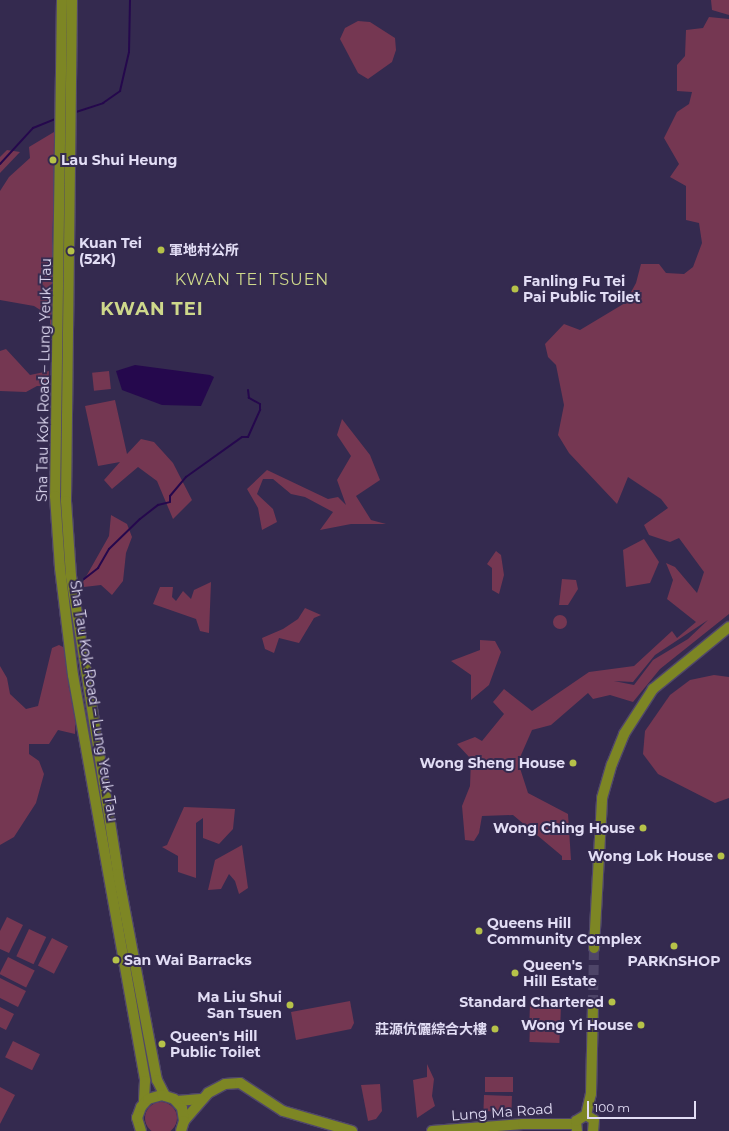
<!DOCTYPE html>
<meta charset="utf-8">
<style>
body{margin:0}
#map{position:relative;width:729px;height:1131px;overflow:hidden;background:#342a4f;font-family:Montserrat,"Noto Sans SC",sans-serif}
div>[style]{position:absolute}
.green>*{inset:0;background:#753752;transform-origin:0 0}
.round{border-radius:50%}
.water>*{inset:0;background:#25084d}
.stream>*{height:2px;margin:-1px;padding:0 1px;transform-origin:1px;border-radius:1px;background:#25084d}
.secondary-tunnel>*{height:10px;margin-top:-5px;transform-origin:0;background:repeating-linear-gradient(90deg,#4e4568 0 10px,transparent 0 15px)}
.roads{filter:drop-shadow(1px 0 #50476a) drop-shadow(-1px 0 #50476a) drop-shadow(0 1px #50476a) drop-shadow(0 -1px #50476a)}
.secondary>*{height:10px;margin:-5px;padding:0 5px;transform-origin:5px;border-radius:5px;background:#7d8624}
.dots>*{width:11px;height:11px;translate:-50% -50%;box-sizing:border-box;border:2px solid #342a4f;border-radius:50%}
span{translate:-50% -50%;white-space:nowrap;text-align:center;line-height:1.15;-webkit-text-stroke:4px #342a4f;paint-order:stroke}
.poi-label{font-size:14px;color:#e2ddf5;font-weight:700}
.left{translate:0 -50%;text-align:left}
.right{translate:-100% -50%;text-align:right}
.street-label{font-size:14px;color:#e2ddf5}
.quarter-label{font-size:16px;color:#ced88b;letter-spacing:1px}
.district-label{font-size:18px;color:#ced88b;font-weight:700;letter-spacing:1px}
.scale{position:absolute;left:587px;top:1101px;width:109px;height:18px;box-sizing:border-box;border:2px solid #e2ddf5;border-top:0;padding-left:5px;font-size:12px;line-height:14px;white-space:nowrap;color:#e2ddf5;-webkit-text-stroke:3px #342a4f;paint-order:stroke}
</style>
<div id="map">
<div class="green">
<div style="clip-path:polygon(711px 0,729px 0,729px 15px,712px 10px)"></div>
<div style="clip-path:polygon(evenodd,709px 17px,729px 19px,729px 614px,660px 669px,633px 702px,610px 695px,593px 699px,588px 693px,551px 725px,532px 730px,518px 762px,528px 793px,568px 814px,571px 860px,562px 860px,562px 856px,513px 815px,482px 816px,479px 833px,474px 841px,465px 840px,462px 806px,470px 786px,471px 759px,457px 744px,475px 737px,482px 741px,504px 714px,493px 702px,504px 689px,532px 711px,589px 672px,634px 666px,672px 631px,677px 638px,696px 622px,667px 599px,673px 580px,666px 563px,675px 567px,697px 593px,704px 572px,679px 538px,670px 542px,649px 535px,644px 525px,668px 508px,661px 499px,628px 477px,617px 504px,569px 453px,558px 435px,564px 405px,556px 365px,548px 357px,545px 344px,564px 324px,580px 330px,625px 303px,636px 283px,641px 264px,659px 264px,666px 273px,684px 274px,693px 267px,702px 243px,699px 223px,686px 220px,686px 186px,670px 177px,679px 164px,664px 138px,677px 112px,689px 104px,692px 92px,677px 91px,677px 65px,685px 56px,686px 30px,703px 28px,709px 17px,708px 620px,688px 639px,653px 660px,634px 685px,614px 681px,633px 682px,655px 655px,708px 620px)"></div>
<div style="clip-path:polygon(358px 21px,370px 22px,395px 38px,396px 50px,392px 62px,368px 79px,358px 73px,340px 39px,345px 28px)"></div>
<div style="clip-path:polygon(59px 129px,57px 216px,53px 220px,52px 241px,55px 253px,54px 322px,50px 325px,50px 316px,34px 306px,0 300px,0 191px,9px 177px,30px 158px,29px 147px)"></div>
<div style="clip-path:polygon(7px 150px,20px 152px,0 173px,0 157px)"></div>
<div style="clip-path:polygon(6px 349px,30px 375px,49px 371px,48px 386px,37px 386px,26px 392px,0 391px,0 351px)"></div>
<div style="left:109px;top:371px;width:18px;height:17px;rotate:84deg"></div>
<div style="clip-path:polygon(115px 400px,127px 454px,141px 439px,154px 442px,173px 463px,192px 500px,173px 519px,157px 481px,138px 467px,112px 489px,104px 480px,120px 462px,98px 466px,85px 406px)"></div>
<div style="clip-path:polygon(342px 419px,370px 455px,380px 480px,356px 496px,371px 520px,386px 524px,351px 524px,320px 530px,333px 512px,305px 497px,291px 494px,273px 479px,263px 479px,257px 494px,273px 509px,277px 522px,262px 530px,258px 508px,247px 489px,267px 470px,328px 499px,338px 497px,346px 505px,337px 480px,351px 456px,337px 435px)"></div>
<div style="clip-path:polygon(111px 515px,127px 524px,132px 537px,126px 553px,123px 581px,112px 595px,101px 585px,84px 587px,83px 582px,109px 536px)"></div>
<div style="clip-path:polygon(644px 539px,659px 562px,650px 583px,626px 587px,623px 550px)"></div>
<div style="clip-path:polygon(496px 551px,501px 555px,504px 575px,499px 594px,492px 590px,492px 568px,487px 564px)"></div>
<div style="clip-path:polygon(562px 579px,576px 580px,578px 589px,568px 605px,559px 605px)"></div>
<div style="clip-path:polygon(211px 582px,209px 633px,200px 631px,196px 619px,153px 604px,160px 587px,173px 587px,172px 597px,176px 601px,183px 591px,191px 599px,194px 590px)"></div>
<div style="clip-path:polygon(305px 608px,321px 615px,314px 618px,299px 643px,279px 638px,274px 653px,265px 649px,262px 638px,283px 629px,298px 619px)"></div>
<div class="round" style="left:553px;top:615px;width:14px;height:14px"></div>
<div style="clip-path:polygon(480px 640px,495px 641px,501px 652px,489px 685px,471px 700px,471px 675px,451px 661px,480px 650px)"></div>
<div style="clip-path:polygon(59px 645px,67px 649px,69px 689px,76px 708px,75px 734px,58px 730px,49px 744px,29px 744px,29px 754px,39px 761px,44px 774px,36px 803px,14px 837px,0 845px,0 666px,7px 678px,10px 694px,26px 709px,38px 706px,52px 648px)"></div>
<div style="clip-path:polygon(714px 675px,729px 677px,729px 798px,715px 803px,658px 774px,643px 754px,645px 731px,670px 695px,690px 680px)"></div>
<div style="clip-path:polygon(184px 807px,235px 809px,233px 829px,219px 844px,203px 838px,203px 818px,196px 823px,196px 878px,178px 872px,178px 856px,162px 847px,167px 845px)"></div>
<div style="clip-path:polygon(242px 845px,248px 888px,239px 894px,235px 881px,229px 874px,221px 889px,208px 890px,215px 860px)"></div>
<div style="clip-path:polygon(7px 917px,23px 925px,9px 953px,0 949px,0 931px)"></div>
<div style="left:29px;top:929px;width:19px;height:30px;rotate:25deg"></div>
<div style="left:52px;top:938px;width:18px;height:31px;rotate:27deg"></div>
<div style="left:8px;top:957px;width:30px;height:19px;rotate:27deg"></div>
<div style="clip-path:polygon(0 978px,26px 991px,18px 1007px,0 998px)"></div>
<div style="clip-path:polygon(350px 1001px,354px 1023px,351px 1029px,296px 1040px,291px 1012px)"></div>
<div style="left:530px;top:1004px;width:31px;height:17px;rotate:2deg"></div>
<div style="clip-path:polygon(0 1007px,14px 1014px,6px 1030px,0 1027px)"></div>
<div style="left:530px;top:1025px;width:30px;height:17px;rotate:2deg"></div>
<div style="left:13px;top:1041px;width:30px;height:18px;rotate:26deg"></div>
<div style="clip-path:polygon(427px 1064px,434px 1079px,432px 1096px,435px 1106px,417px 1118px,413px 1080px,427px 1077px)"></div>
<div style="left:485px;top:1077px;width:28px;height:15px"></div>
<div style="clip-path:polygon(380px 1084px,382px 1111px,376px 1119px,368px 1121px,361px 1085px)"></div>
<div style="clip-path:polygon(0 1087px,15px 1095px,0 1124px)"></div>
<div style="left:484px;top:1095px;width:28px;height:16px;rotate:2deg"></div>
<div class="round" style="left:145px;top:1102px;width:32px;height:32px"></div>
</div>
<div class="water">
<div style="clip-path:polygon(135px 365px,210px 375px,214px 377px,201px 406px,162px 405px,122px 390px,116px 371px)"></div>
</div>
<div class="stream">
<div style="left:73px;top:113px;width:32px;rotate:-18deg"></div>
<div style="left:103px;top:103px;width:21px;rotate:-35deg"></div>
<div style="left:120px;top:91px;width:40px;rotate:-77deg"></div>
<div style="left:129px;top:52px;width:52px;rotate:-88.9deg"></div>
<div style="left:0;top:164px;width:49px;rotate:-47.5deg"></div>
<div style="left:33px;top:128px;width:27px;rotate:-22deg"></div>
<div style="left:84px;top:579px;width:18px;rotate:-38deg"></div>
<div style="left:98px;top:568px;width:22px;rotate:-60deg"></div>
<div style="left:109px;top:549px;width:43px;rotate:-44.1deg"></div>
<div style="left:140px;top:519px;width:23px;rotate:-38deg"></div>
<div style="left:158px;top:505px;width:12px;rotate:-14deg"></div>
<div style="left:170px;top:502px;width:6px;rotate:-90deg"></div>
<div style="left:170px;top:496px;width:25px;rotate:-50deg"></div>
<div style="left:186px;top:477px;width:69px;rotate:-35.5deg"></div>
<div style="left:242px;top:437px;width:6px"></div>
<div style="left:248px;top:437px;width:30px;rotate:-66deg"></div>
<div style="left:260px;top:410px;width:6px;rotate:-90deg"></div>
<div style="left:260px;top:404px;width:13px;rotate:-151deg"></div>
<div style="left:249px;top:398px;width:8px;rotate:-97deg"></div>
</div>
<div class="secondary-tunnel">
<div style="left:593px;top:1005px;width:57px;rotate:-89deg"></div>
</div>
<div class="roads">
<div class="secondary">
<div style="left:62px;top:0;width:496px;rotate:90.8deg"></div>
<div style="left:55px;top:496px;width:72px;rotate:86deg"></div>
<div style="left:60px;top:568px;width:108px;rotate:83.1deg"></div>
<div style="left:73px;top:675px;width:412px;rotate:79.9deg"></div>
<div style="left:145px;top:1081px;width:21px;rotate:93deg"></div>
<div style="left:72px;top:0;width:501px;rotate:90.69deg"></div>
<div style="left:66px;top:501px;width:75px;rotate:86.2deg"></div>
<div style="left:71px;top:576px;width:302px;rotate:81deg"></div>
<div style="left:118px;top:874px;width:210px;rotate:79.3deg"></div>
<div style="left:157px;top:1080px;width:18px;rotate:63deg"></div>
<div style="left:594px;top:948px;width:150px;rotate:-86.9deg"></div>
<div style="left:602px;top:798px;width:35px;rotate:-74deg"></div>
<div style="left:612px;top:764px;width:32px;rotate:-68deg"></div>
<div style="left:624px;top:734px;width:54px;rotate:-57.2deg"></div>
<div style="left:653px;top:689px;width:98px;rotate:-39.2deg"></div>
<div style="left:177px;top:1101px;width:24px;rotate:-5deg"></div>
<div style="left:586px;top:1115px;width:22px;rotate:-77deg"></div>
<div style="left:591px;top:1094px;width:89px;rotate:-88.7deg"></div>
<div style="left:184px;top:1121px;width:37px;rotate:-49deg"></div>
<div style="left:208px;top:1093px;width:19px;rotate:-28deg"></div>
<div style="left:225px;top:1084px;width:15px;rotate:-4deg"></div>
<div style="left:240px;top:1083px;width:51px;rotate:33.1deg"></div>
<div style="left:283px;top:1111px;width:72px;rotate:16.2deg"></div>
<div style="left:141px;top:1131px;width:14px;rotate:-107deg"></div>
<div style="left:137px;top:1118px;width:12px;rotate:-70deg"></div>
<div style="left:141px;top:1107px;width:11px;rotate:-49deg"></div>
<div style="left:148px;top:1099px;width:15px;rotate:-16deg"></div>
<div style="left:162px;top:1095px;width:13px;rotate:18deg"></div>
<div style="left:174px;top:1099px;width:12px;rotate:48deg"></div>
<div style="left:182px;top:1108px;width:13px;rotate:81deg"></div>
<div style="left:184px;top:1121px;width:10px;rotate:107deg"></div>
<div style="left:432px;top:1131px;width:91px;rotate:-4.4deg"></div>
<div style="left:523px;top:1124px;width:52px"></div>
<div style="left:577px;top:1131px;width:10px;rotate:-96deg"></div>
<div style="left:576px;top:1121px;width:12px;rotate:-31deg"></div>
<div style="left:586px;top:1115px;width:9px;rotate:32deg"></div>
<div style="left:594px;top:1120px;width:11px;rotate:95deg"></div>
</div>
</div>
<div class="dots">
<div style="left:53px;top:160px;background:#b6c249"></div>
<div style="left:161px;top:250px;background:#b6c249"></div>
<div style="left:71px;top:251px;background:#b6c249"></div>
<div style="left:515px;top:289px;background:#b6c249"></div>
<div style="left:573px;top:763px;background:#b6c249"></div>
<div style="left:643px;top:828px;background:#b6c249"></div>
<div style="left:721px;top:856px;background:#b6c249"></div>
<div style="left:479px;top:931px;background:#b6c249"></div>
<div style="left:674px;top:946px;background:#b6c249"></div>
<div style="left:116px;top:960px;background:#b6c249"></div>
<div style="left:515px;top:973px;background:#b6c249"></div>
<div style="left:612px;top:1002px;background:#b6c249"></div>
<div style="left:290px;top:1005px;background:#b6c249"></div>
<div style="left:641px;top:1025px;background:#b6c249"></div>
<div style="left:495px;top:1029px;background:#b6c249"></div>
<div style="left:162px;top:1044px;background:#b6c249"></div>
</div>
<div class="poi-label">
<span class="left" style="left:61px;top:160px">Lau Shui Heung</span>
<span class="left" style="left:79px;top:251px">Kuan Tei<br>(52K)</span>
<span class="left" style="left:169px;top:250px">軍地村公所</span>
<span class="left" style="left:523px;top:289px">Fanling Fu Tei<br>Pai Public Toilet</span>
<span class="right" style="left:565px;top:763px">Wong Sheng House</span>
<span class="right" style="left:635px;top:828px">Wong Ching House</span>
<span class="right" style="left:713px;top:856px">Wong Lok House</span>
<span class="left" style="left:487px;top:931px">Queens Hill<br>Community Complex</span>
<span class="left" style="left:124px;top:960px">San Wai Barracks</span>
<span style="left:674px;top:961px">PARKnSHOP</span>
<span class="left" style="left:523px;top:973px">Queen's<br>Hill Estate</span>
<span class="right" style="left:282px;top:1005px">Ma Liu Shui<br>San Tsuen</span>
<span class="right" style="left:604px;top:1002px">Standard Chartered</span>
<span class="right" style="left:633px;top:1025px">Wong Yi House</span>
<span class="right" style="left:487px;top:1029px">莊源伉儷綜合大樓</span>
<span class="left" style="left:170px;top:1044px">Queen's Hill<br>Public Toilet</span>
</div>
<div class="street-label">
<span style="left:44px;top:380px;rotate:-89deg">Sha Tau Kok Road – Lung Yeuk Tau</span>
<span style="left:94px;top:701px;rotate:81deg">Sha Tau Kok Road – Lung Yeuk Tau</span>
<span style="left:502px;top:1112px;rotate:-4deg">Lung Ma Road</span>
</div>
<div class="quarter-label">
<span style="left:252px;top:280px">KWAN TEI TSUEN</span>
</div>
<div class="district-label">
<span style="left:152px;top:309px">KWAN TEI</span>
</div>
<div class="scale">100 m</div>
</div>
